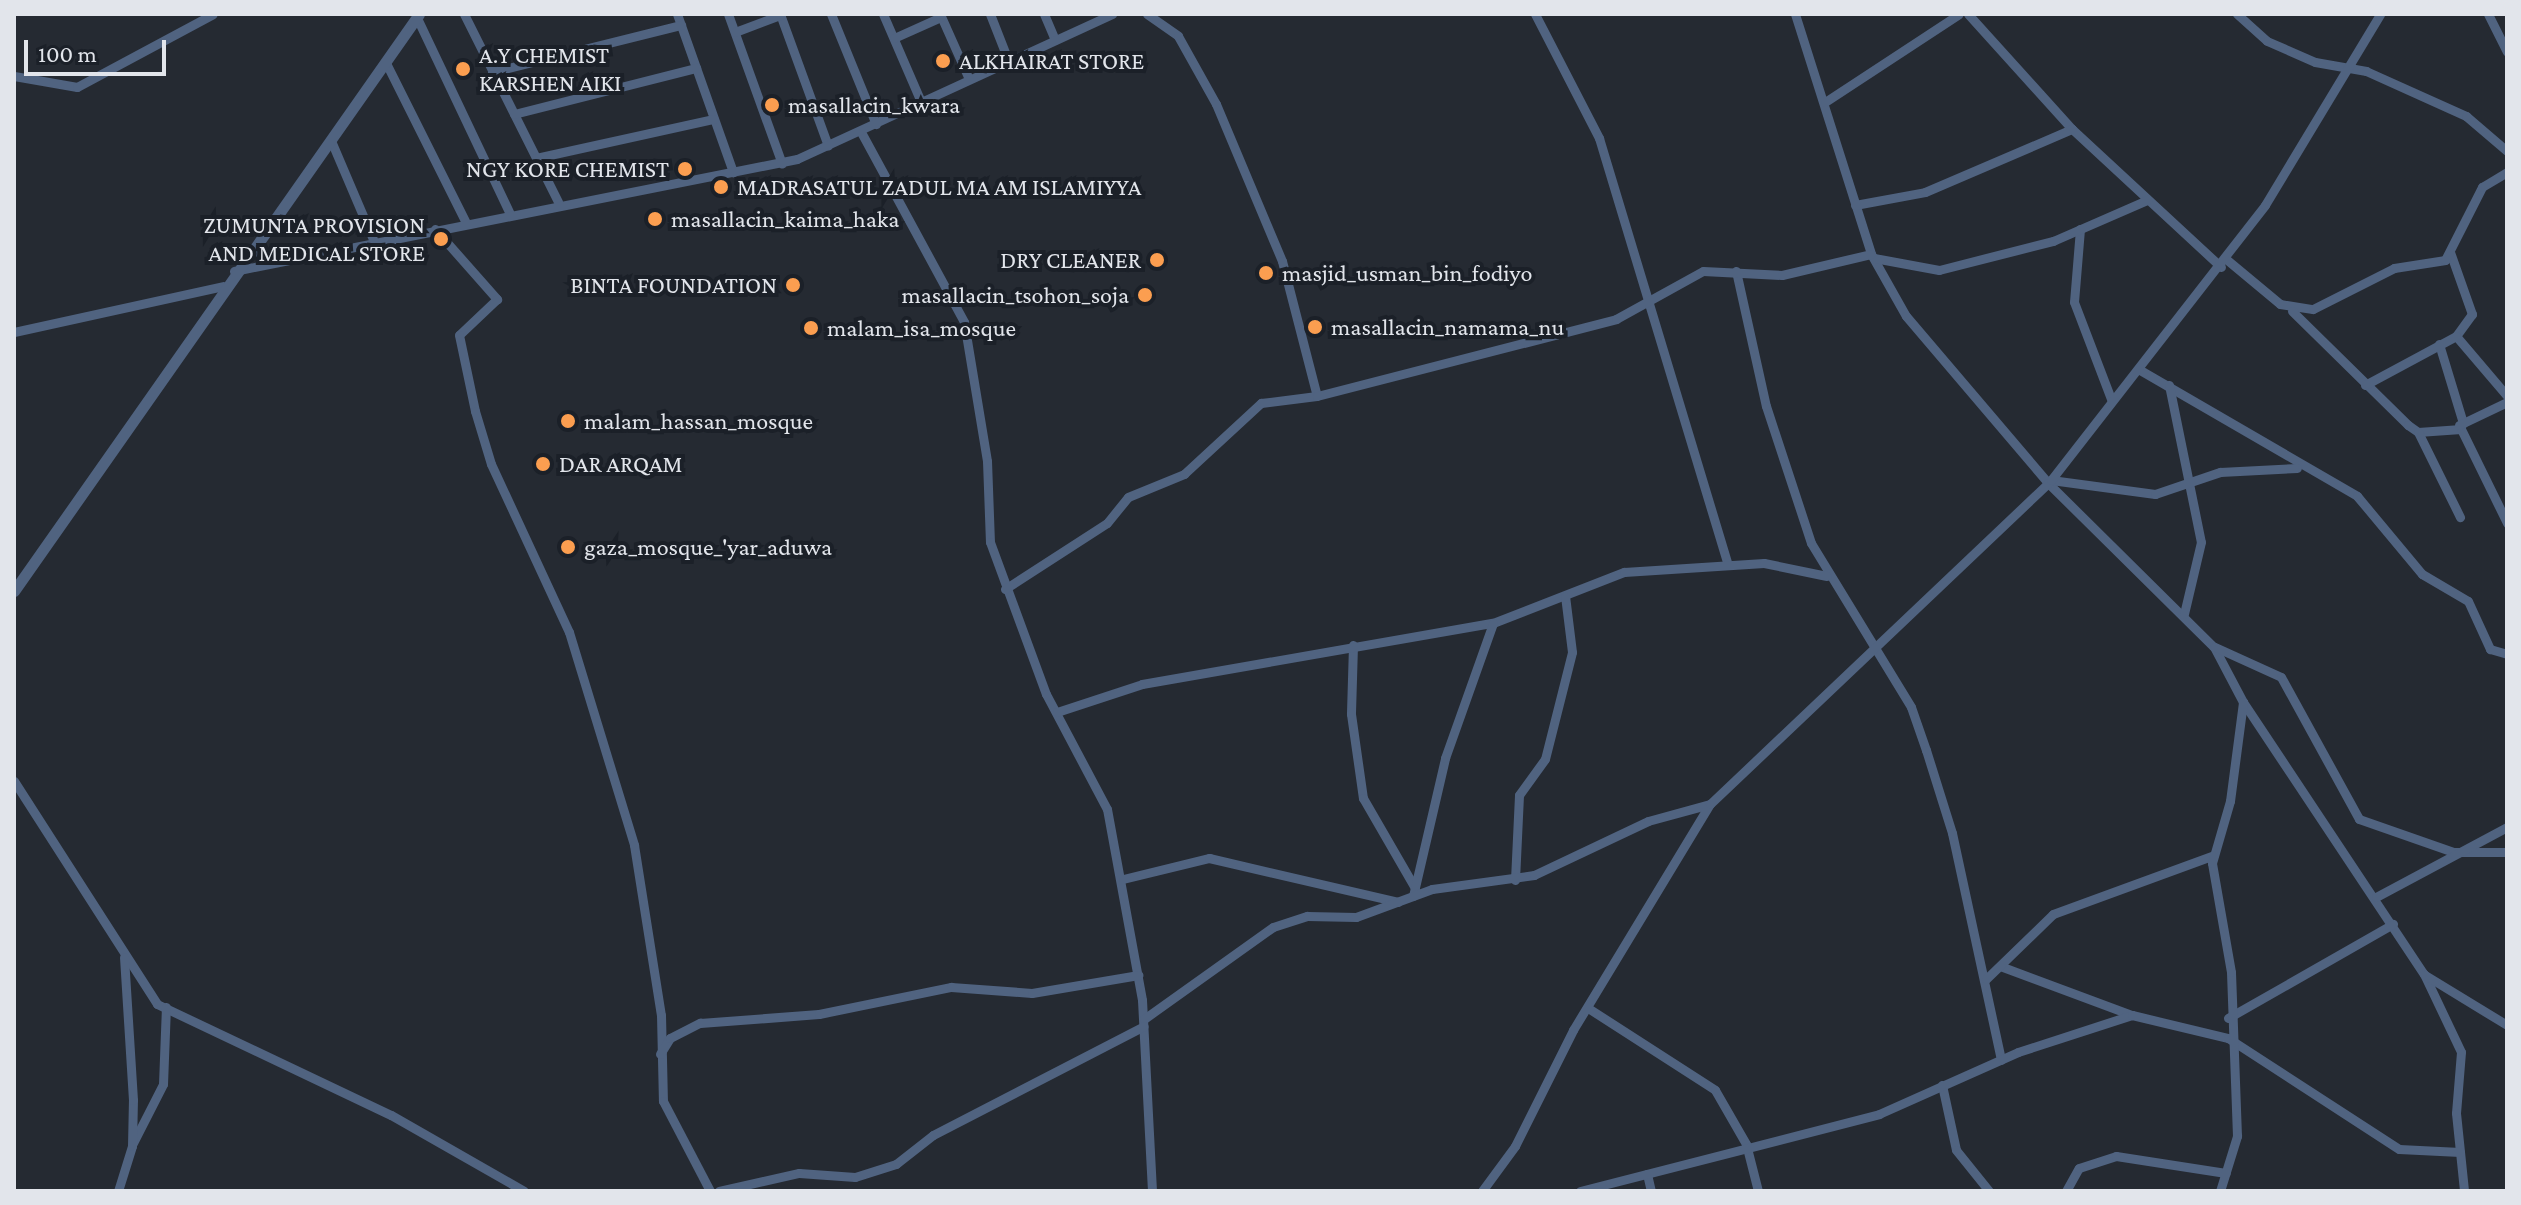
<!DOCTYPE html>
<style>
body{margin:0}
#map{position:relative;width:2521px;height:1205px;overflow:hidden;background:#252a32;font-family:"Crimson Pro",serif}
div>[style]{position:absolute}
.minor>*{height:9px;margin:-4.5px;padding:0 4.5px;transform-origin:4.5px;border-radius:4.5px;background:#506380}
.tertiary>*{height:11px;margin:-5.5px;padding:0 5.5px;transform-origin:5.5px;border-radius:5.5px;background:#506380}
.dots>*{width:22px;height:22px;translate:-50% -50%;box-sizing:border-box;border:4px solid #1b2028;border-radius:50%}
span{translate:-50% -50%;white-space:nowrap;text-align:center;line-height:1.15;-webkit-text-stroke:8px #1b2028;paint-order:stroke}
.poi-label{font-size:24px;color:#e2e5eb}
.left{translate:0 -50%;text-align:left}
.right{translate:-100% -50%;text-align:right}
.frame{position:absolute;inset:0;border:16px solid #e2e5eb;pointer-events:none}
.scale{position:absolute;left:24px;top:40px;width:142px;height:36px;box-sizing:border-box;border:4px solid #e2e5eb;border-top:0;padding-left:10px;font-size:24px;line-height:28px;white-space:nowrap;color:#e2e5eb;-webkit-text-stroke:6px #1b2028;paint-order:stroke}
</style>
<div id="map">
<div class="minor">
<div style="left:464px;top:14px;width:210px;rotate:63.4deg"></div>
<div style="left:677px;top:14px;width:168px;rotate:70.5deg"></div>
<div style="left:728px;top:14px;width:159px;rotate:70.2deg"></div>
<div style="left:780px;top:14px;width:140px;rotate:70deg"></div>
<div style="left:831px;top:14px;width:119px;rotate:67.8deg"></div>
<div style="left:883px;top:14px;width:96px;rotate:66.6deg"></div>
<div style="left:940px;top:14px;width:69px;rotate:66deg"></div>
<div style="left:990px;top:14px;width:49px;rotate:68.6deg"></div>
<div style="left:1044px;top:14px;width:28px;rotate:67deg"></div>
<div style="left:1147px;top:14px;width:38px;rotate:35deg"></div>
<div style="left:1178px;top:36px;width:78px;rotate:60.8deg"></div>
<div style="left:1216px;top:104px;width:170px;rotate:67.2deg"></div>
<div style="left:1282px;top:261px;width:139px;rotate:75.5deg"></div>
<div style="left:1535px;top:14px;width:140px;rotate:62.7deg"></div>
<div style="left:1599px;top:138px;width:445px;rotate:73.2deg"></div>
<div style="left:1795px;top:14px;width:252px;rotate:72.4deg"></div>
<div style="left:1871px;top:254px;width:71px;rotate:60.6deg"></div>
<div style="left:1906px;top:316px;width:219px;rotate:49.6deg"></div>
<div style="left:2048px;top:483px;width:233px;rotate:44.7deg"></div>
<div style="left:2214px;top:647px;width:62px;rotate:62.2deg"></div>
<div style="left:2243px;top:702px;width:327px;rotate:56.4deg"></div>
<div style="left:2424px;top:974px;width:86px;rotate:64.6deg"></div>
<div style="left:2461px;top:1052px;width:61px;rotate:94.7deg"></div>
<div style="left:2456px;top:1113px;width:78px;rotate:84.1deg"></div>
<div style="left:1968px;top:14px;width:155px;rotate:47.9deg"></div>
<div style="left:2072px;top:129px;width:203px;rotate:42.8deg"></div>
<div style="left:2237px;top:14px;width:40px;rotate:42deg"></div>
<div style="left:2267px;top:41px;width:52px;rotate:23.6deg"></div>
<div style="left:2315px;top:62px;width:52px;rotate:10deg"></div>
<div style="left:2366px;top:71px;width:110px;rotate:24.2deg"></div>
<div style="left:2466px;top:116px;width:54px;rotate:40.5deg"></div>
<div style="left:2488px;top:14px;width:42px;rotate:63.4deg"></div>
<div style="left:417px;top:18px;width:215px;rotate:64.6deg"></div>
<div style="left:735px;top:32px;width:48px;rotate:-20.7deg"></div>
<div style="left:894px;top:38px;width:51px;rotate:-24.1deg"></div>
<div style="left:386px;top:63px;width:177px;rotate:63.4deg"></div>
<div style="left:492px;top:72px;width:195px;rotate:-14deg"></div>
<div style="left:14px;top:76px;width:64px;rotate:9.9deg"></div>
<div style="left:77px;top:87px;width:154px;rotate:-28.2deg"></div>
<div style="left:1825px;top:102px;width:160px;rotate:-33.3deg"></div>
<div style="left:514px;top:114px;width:188px;rotate:-14.2deg"></div>
<div style="left:861px;top:132px;width:216px;rotate:61.5deg"></div>
<div style="left:964px;top:322px;width:141px;rotate:80.6deg"></div>
<div style="left:987px;top:461px;width:81px;rotate:87.9deg"></div>
<div style="left:990px;top:542px;width:162px;rotate:69.8deg"></div>
<div style="left:1046px;top:694px;width:130px;rotate:62.1deg"></div>
<div style="left:1107px;top:809px;width:194px;rotate:79.6deg"></div>
<div style="left:1142px;top:1000px;width:191px;rotate:87deg"></div>
<div style="left:332px;top:143px;width:110px;rotate:66.9deg"></div>
<div style="left:536px;top:158px;width:182px;rotate:-12.4deg"></div>
<div style="left:1855px;top:205px;width:71px;rotate:-10.5deg"></div>
<div style="left:1925px;top:192px;width:160px;rotate:-23.2deg"></div>
<div style="left:435px;top:229px;width:94px;rotate:48.5deg"></div>
<div style="left:497px;top:299px;width:52px;rotate:136.5deg"></div>
<div style="left:459px;top:335px;width:78px;rotate:78.1deg"></div>
<div style="left:475px;top:411px;width:55px;rotate:73.2deg"></div>
<div style="left:491px;top:464px;width:185px;rotate:65.1deg"></div>
<div style="left:569px;top:632px;width:223px;rotate:73deg"></div>
<div style="left:634px;top:845px;width:172px;rotate:81deg"></div>
<div style="left:661px;top:1015px;width:86px;rotate:88.7deg"></div>
<div style="left:663px;top:1101px;width:102px;rotate:62.4deg"></div>
<div style="left:2080px;top:229px;width:73px;rotate:94.7deg"></div>
<div style="left:2074px;top:302px;width:104px;rotate:69.1deg"></div>
<div style="left:2450px;top:252px;width:66px;rotate:70.5deg"></div>
<div style="left:2472px;top:314px;width:27px;rotate:126deg"></div>
<div style="left:2456px;top:336px;width:79px;rotate:49.6deg"></div>
<div style="left:1874px;top:258px;width:66px;rotate:10.5deg"></div>
<div style="left:1939px;top:270px;width:118px;rotate:-14.3deg"></div>
<div style="left:2053px;top:241px;width:103px;rotate:-23.6deg"></div>
<div style="left:2226px;top:259px;width:70px;rotate:39.8deg"></div>
<div style="left:2280px;top:304px;width:33px;rotate:9deg"></div>
<div style="left:2313px;top:309px;width:91px;rotate:-26.8deg"></div>
<div style="left:2394px;top:268px;width:52px;rotate:-8.9deg"></div>
<div style="left:2445px;top:260px;width:82px;rotate:-63.1deg"></div>
<div style="left:2482px;top:187px;width:29px;rotate:-31deg"></div>
<div style="left:234px;top:271px;width:574px;rotate:-11.25deg"></div>
<div style="left:797px;top:159px;width:347px;rotate:-24.7deg"></div>
<div style="left:1736px;top:271px;width:138px;rotate:77.5deg"></div>
<div style="left:1766px;top:406px;width:144px;rotate:71.8deg"></div>
<div style="left:1811px;top:543px;width:192px;rotate:58.6deg"></div>
<div style="left:1911px;top:707px;width:46px;rotate:70.8deg"></div>
<div style="left:1926px;top:750px;width:87px;rotate:72.6deg"></div>
<div style="left:1952px;top:833px;width:232px;rotate:77.8deg"></div>
<div style="left:2292px;top:311px;width:163px;rotate:44.5deg"></div>
<div style="left:2408px;top:425px;width:12px;rotate:35deg"></div>
<div style="left:2418px;top:432px;width:43px;rotate:-4deg"></div>
<div style="left:2461px;top:429px;width:105px;rotate:63.9deg"></div>
<div style="left:14px;top:332px;width:214px;rotate:-12.4deg"></div>
<div style="left:2439px;top:344px;width:83px;rotate:73.1deg"></div>
<div style="left:2140px;top:370px;width:251px;rotate:30.1deg"></div>
<div style="left:2357px;top:496px;width:102px;rotate:50.2deg"></div>
<div style="left:2422px;top:574px;width:53px;rotate:30.4deg"></div>
<div style="left:2468px;top:601px;width:53px;rotate:65.4deg"></div>
<div style="left:2490px;top:649px;width:18px;rotate:16deg"></div>
<div style="left:2169px;top:385px;width:160px;rotate:78.5deg"></div>
<div style="left:2201px;top:542px;width:74px;rotate:103.3deg"></div>
<div style="left:2365px;top:385px;width:103px;rotate:-28.3deg"></div>
<div style="left:2459px;top:425px;width:53px;rotate:-25.6deg"></div>
<div style="left:2418px;top:432px;width:95px;rotate:63.7deg"></div>
<div style="left:2051px;top:480px;width:105px;rotate:7.7deg"></div>
<div style="left:2155px;top:494px;width:69px;rotate:-18.7deg"></div>
<div style="left:2220px;top:472px;width:77px;rotate:-3deg"></div>
<div style="left:1005px;top:589px;width:121px;rotate:-32.9deg"></div>
<div style="left:1107px;top:523px;width:33px;rotate:-51deg"></div>
<div style="left:1128px;top:497px;width:61px;rotate:-22.3deg"></div>
<div style="left:1184px;top:474px;width:105px;rotate:-42.7deg"></div>
<div style="left:1261px;top:403px;width:56px;rotate:-7.1deg"></div>
<div style="left:1317px;top:396px;width:309px;rotate:-14.4deg"></div>
<div style="left:1616px;top:319px;width:99px;rotate:-28.9deg"></div>
<div style="left:1703px;top:271px;width:79px;rotate:2.9deg"></div>
<div style="left:1782px;top:275px;width:91px;rotate:-13.3deg"></div>
<div style="left:1353px;top:645px;width:69px;rotate:91.7deg"></div>
<div style="left:1351px;top:714px;width:85px;rotate:81.9deg"></div>
<div style="left:1363px;top:798px;width:104px;rotate:60deg"></div>
<div style="left:2215px;top:647px;width:72px;rotate:24.4deg"></div>
<div style="left:2281px;top:677px;width:162px;rotate:61.2deg"></div>
<div style="left:2359px;top:819px;width:100px;rotate:19.3deg"></div>
<div style="left:2453px;top:852px;width:54px"></div>
<div style="left:1057px;top:712px;width:89px;rotate:-18.2deg"></div>
<div style="left:1142px;top:684px;width:356px;rotate:-9.9deg"></div>
<div style="left:1493px;top:623px;width:141px;rotate:-21.3deg"></div>
<div style="left:1624px;top:572px;width:140px;rotate:-3.7deg"></div>
<div style="left:1764px;top:563px;width:64px;rotate:11.7deg"></div>
<div style="left:14px;top:781px;width:265px;rotate:57.3deg"></div>
<div style="left:157px;top:1004px;width:259px;rotate:25.4deg"></div>
<div style="left:391px;top:1115px;width:153px;rotate:29.7deg"></div>
<div style="left:1123px;top:879px;width:89px;rotate:-13.7deg"></div>
<div style="left:1209px;top:858px;width:194px;rotate:13.1deg"></div>
<div style="left:1515px;top:880px;width:85px;rotate:-87.3deg"></div>
<div style="left:1519px;top:795px;width:44px;rotate:-54.2deg"></div>
<div style="left:1545px;top:759px;width:110px;rotate:-75.8deg"></div>
<div style="left:1572px;top:652px;width:56px;rotate:-97.1deg"></div>
<div style="left:1413px;top:896px;width:142px;rotate:-76.9deg"></div>
<div style="left:1445px;top:758px;width:143px;rotate:-70.4deg"></div>
<div style="left:2376px;top:897px;width:149px;rotate:-28.1deg"></div>
<div style="left:2000px;top:966px;width:141px;rotate:20.4deg"></div>
<div style="left:2425px;top:975px;width:96px;rotate:31.4deg"></div>
<div style="left:1986px;top:979px;width:93px;rotate:-44.1deg"></div>
<div style="left:2053px;top:914px;width:171px;rotate:-20.1deg"></div>
<div style="left:1588px;top:1008px;width:151px;rotate:32.8deg"></div>
<div style="left:1715px;top:1090px;width:62px;rotate:60.1deg"></div>
<div style="left:1746px;top:1144px;width:49px;rotate:75.7deg"></div>
<div style="left:2228px;top:1018px;width:190px;rotate:-29.7deg"></div>
<div style="left:1144px;top:1019px;width:158px;rotate:-35.5deg"></div>
<div style="left:1273px;top:927px;width:36px;rotate:-18deg"></div>
<div style="left:1307px;top:916px;width:49px;rotate:1.2deg"></div>
<div style="left:1356px;top:917px;width:81px;rotate:-20.2deg"></div>
<div style="left:1432px;top:889px;width:103px;rotate:-7.8deg"></div>
<div style="left:1534px;top:875px;width:126px;rotate:-25.3deg"></div>
<div style="left:1648px;top:821px;width:64px;rotate:-15.3deg"></div>
<div style="left:660px;top:1054px;width:19px;rotate:-58deg"></div>
<div style="left:670px;top:1038px;width:34px;rotate:-27deg"></div>
<div style="left:700px;top:1023px;width:119px;rotate:-4.3deg"></div>
<div style="left:819px;top:1014px;width:135px;rotate:-11.6deg"></div>
<div style="left:951px;top:987px;width:81px;rotate:4.2deg"></div>
<div style="left:1032px;top:993px;width:108px;rotate:-9.6deg"></div>
<div style="left:1942px;top:1085px;width:66px;rotate:77.8deg"></div>
<div style="left:1956px;top:1150px;width:53px;rotate:51.2deg"></div>
<div style="left:133px;top:1143px;width:66px;rotate:-63deg"></div>
<div style="left:163px;top:1084px;width:77px;rotate:-87.8deg"></div>
<div style="left:1647px;top:1174px;width:17px;rotate:77deg"></div>
<div style="left:118px;top:1191px;width:47px;rotate:-72.7deg"></div>
<div style="left:132px;top:1146px;width:46px;rotate:-88.8deg"></div>
<div style="left:133px;top:1100px;width:143px;rotate:-93.6deg"></div>
<div style="left:719px;top:1191px;width:82px;rotate:-12.7deg"></div>
<div style="left:799px;top:1173px;width:56px;rotate:4.1deg"></div>
<div style="left:855px;top:1177px;width:43px;rotate:-17.6deg"></div>
<div style="left:896px;top:1164px;width:47px;rotate:-38.1deg"></div>
<div style="left:933px;top:1135px;width:237px;rotate:-27.3deg"></div>
<div style="left:1482px;top:1191px;width:56px;rotate:-53.7deg"></div>
<div style="left:1515px;top:1146px;width:130px;rotate:-63.4deg"></div>
<div style="left:1573px;top:1030px;width:264px;rotate:-58.8deg"></div>
<div style="left:1710px;top:804px;width:470px;rotate:-43.5deg"></div>
<div style="left:2051px;top:480px;width:348px;rotate:-52.1deg"></div>
<div style="left:2265px;top:205px;width:223px;rotate:-58.9deg"></div>
<div style="left:1580px;top:1191px;width:309px;rotate:-14.4deg"></div>
<div style="left:1879px;top:1114px;width:152px;rotate:-24deg"></div>
<div style="left:2018px;top:1052px;width:120px;rotate:-18deg"></div>
<div style="left:2132px;top:1015px;width:99px;rotate:13.5deg"></div>
<div style="left:2228px;top:1038px;width:204px;rotate:33deg"></div>
<div style="left:2399px;top:1149px;width:61px;rotate:2.8deg"></div>
<div style="left:2066px;top:1191px;width:26px;rotate:-61deg"></div>
<div style="left:2079px;top:1168px;width:39px;rotate:-18deg"></div>
<div style="left:2116px;top:1156px;width:111px;rotate:8.8deg"></div>
<div style="left:2220px;top:1191px;width:58px;rotate:-72.8deg"></div>
<div style="left:2237px;top:1136px;width:164px;rotate:-92.1deg"></div>
<div style="left:2231px;top:972px;width:111px;rotate:-99.9deg"></div>
<div style="left:2212px;top:863px;width:65px;rotate:-73.8deg"></div>
<div style="left:2230px;top:801px;width:100px;rotate:-82.5deg"></div>
</div>
<div class="tertiary">
<div style="left:14px;top:591px;width:705px;rotate:-54.93deg"></div>
</div>
<div class="dots">
<div style="left:943px;top:61px;background:#fb9e50"></div>
<div style="left:463px;top:69px;background:#fb9e50"></div>
<div style="left:772px;top:105px;background:#fb9e50"></div>
<div style="left:685px;top:169px;background:#fb9e50"></div>
<div style="left:721px;top:187px;background:#fb9e50"></div>
<div style="left:655px;top:219px;background:#fb9e50"></div>
<div style="left:441px;top:239px;background:#fb9e50"></div>
<div style="left:1157px;top:260px;background:#fb9e50"></div>
<div style="left:1266px;top:273px;background:#fb9e50"></div>
<div style="left:793px;top:285px;background:#fb9e50"></div>
<div style="left:1145px;top:295px;background:#fb9e50"></div>
<div style="left:1315px;top:327px;background:#fb9e50"></div>
<div style="left:811px;top:328px;background:#fb9e50"></div>
<div style="left:568px;top:421px;background:#fb9e50"></div>
<div style="left:543px;top:464px;background:#fb9e50"></div>
<div style="left:568px;top:547px;background:#fb9e50"></div>
</div>
<div class="poi-label">
<span class="left" style="left:479px;top:69px">A.Y CHEMIST<br>KARSHEN AIKI</span>
<span class="left" style="left:959px;top:61px">ALKHAIRAT STORE</span>
<span class="left" style="left:788px;top:105px">masallacin_kwara</span>
<span class="right" style="left:669px;top:169px">NGY KORE CHEMIST</span>
<span class="left" style="left:737px;top:187px">MADRASATUL ZADUL MA AM ISLAMIYYA</span>
<span class="left" style="left:671px;top:219px">masallacin_kaima_haka</span>
<span class="right" style="left:425px;top:239px">ZUMUNTA PROVISION<br>AND MEDICAL STORE</span>
<span class="right" style="left:1141px;top:260px">DRY CLEANER</span>
<span class="left" style="left:1282px;top:273px">masjid_usman_bin_fodiyo</span>
<span class="right" style="left:777px;top:285px">BINTA FOUNDATION</span>
<span class="right" style="left:1129px;top:295px">masallacin_tsohon_soja</span>
<span class="left" style="left:1331px;top:327px">masallacin_namama_nu</span>
<span class="left" style="left:827px;top:328px">malam_isa_mosque</span>
<span class="left" style="left:584px;top:421px">malam_hassan_mosque</span>
<span class="left" style="left:559px;top:464px">DAR ARQAM</span>
<span class="left" style="left:584px;top:547px">gaza_mosque_'yar_aduwa</span>
</div>
<div class="frame"></div>
<div class="scale">100 m</div>
</div>
